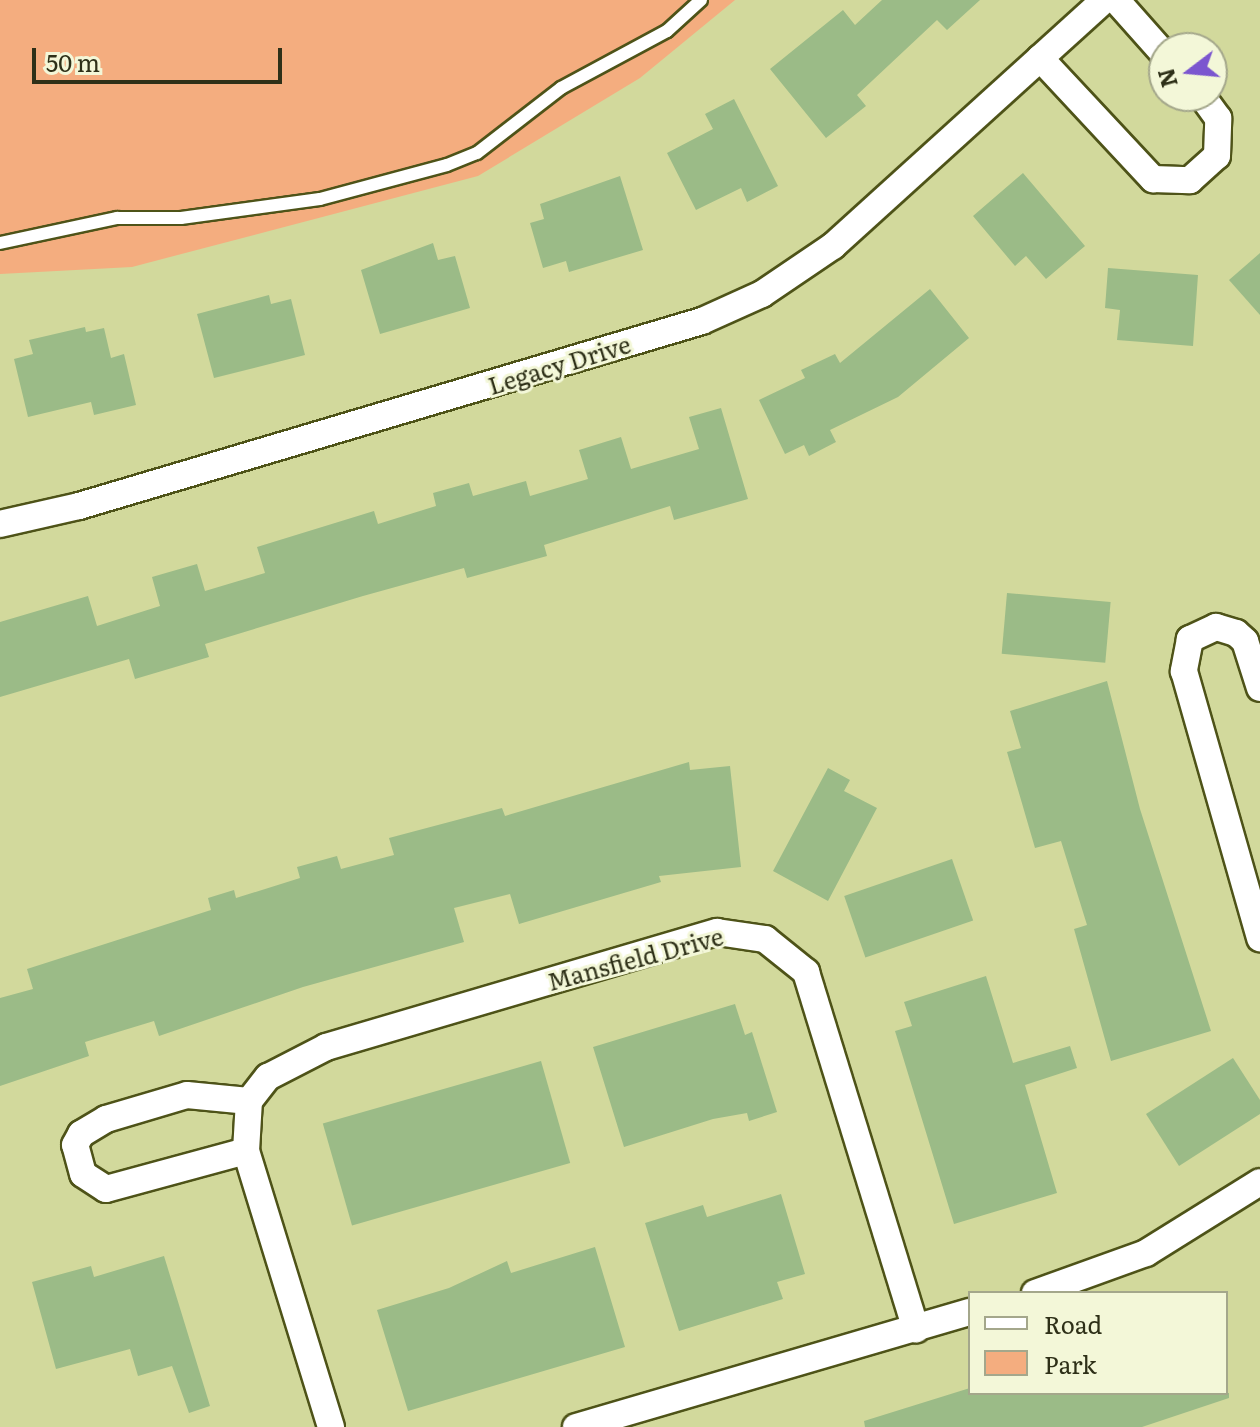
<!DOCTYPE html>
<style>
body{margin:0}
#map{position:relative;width:1260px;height:1427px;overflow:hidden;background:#d2d99c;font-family:Literata,serif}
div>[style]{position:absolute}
.green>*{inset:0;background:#f4ad7f}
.building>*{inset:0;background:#9bbb87;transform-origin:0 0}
.roads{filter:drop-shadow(2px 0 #4e5318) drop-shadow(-2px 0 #4e5318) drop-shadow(0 2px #4e5318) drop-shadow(0 -2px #4e5318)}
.lane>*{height:12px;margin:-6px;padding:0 6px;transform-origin:6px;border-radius:6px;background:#fff}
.street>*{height:26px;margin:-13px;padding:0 13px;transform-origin:13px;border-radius:13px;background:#fff}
span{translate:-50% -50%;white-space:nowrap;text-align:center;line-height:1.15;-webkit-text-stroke:6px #f3f7d8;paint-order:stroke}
.street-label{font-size:24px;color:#2e3018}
.legend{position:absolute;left:968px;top:1291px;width:260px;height:104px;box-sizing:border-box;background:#f3f7d8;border:2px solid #a4a78b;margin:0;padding:10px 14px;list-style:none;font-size:24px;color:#2e3018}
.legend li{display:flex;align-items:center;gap:16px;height:40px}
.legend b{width:40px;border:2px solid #a4a78b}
.north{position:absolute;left:1148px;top:32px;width:80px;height:80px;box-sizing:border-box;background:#f3f7d8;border:2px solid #a4a78b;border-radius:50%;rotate:254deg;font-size:22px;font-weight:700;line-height:32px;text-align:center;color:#2e3018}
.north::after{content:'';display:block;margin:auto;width:28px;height:36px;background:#7b56cf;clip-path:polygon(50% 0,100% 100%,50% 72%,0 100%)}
.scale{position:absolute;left:32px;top:48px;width:250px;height:36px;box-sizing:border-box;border:4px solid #2e3018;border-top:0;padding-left:10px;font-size:24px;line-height:28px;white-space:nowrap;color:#2e3018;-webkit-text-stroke:6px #f3f7d8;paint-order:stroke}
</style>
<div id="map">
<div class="green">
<div style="clip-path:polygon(0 0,735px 0,640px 78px,478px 176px,132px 267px,0 274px)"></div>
</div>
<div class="building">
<div style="clip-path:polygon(882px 0,980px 0,947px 30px,937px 20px,857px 95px,866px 106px,826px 138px,770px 69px,843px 10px,855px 25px)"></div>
<div style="clip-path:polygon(734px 99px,778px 186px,747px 202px,741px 188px,696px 210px,667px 153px,713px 129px,705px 114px)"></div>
<div style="clip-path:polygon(1023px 173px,1085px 246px,1046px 279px,1026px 256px,1015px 266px,973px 216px)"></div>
<div style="clip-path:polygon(620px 176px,643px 250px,569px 272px,566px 261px,543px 268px,530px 223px,544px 219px,540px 204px)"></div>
<div style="clip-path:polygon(433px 243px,438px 260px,455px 256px,470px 308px,380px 334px,361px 270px)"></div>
<div style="clip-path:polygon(1260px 253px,1260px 315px,1229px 280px)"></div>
<div style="clip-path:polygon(1108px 268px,1198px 275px,1193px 346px,1117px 340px,1120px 310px,1105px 308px)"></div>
<div style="clip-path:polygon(930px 289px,969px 338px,898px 397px,830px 430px,836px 442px,809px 456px,804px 445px,785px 454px,759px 400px,805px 378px,801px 370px,835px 354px,840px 363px)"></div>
<div style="clip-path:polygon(269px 295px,271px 304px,291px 299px,305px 355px,214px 378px,197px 314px)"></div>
<div style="clip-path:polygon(85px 327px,86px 332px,104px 328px,111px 358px,124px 354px,136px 405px,94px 415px,91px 402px,28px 417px,14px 359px,33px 354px,29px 340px)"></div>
<div style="clip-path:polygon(721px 408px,748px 499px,674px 520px,670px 506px,544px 545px,547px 556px,467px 578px,464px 568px,363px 596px,205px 644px,209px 657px,135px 679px,129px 659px,0 697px,0 622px,88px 596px,97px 626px,160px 606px,152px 577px,197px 564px,205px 591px,265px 573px,257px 547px,374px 511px,378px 524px,436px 506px,433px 493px,469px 483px,473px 496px,526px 481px,530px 496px,588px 479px,579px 450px,621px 437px,631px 469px,699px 449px,689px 417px)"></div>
<div style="left:1007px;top:593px;width:104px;height:61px;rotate:5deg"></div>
<div style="clip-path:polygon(1107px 681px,1140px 809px,1211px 1031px,1111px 1061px,1074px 929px,1087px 925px,1061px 841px,1035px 848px,1007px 752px,1021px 748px,1010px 711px)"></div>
<div style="clip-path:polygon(689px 762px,690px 770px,730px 766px,741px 867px,659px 876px,661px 882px,519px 924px,510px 894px,454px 908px,464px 942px,303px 987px,159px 1036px,154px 1021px,85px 1042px,89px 1056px,0 1086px,0 998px,33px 989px,27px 969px,211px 910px,208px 898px,234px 890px,236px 898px,300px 878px,297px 867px,337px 856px,341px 869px,394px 855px,389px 838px,502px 808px,505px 816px)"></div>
<div style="clip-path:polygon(828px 768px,850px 780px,844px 791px,877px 808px,828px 901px,773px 871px)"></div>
<div style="left:952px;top:859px;width:65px;height:114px;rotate:71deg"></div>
<div style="clip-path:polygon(986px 976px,1013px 1063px,1070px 1046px,1077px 1068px,1025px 1085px,1057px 1193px,954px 1224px,895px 1031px,912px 1026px,904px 1002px)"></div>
<div style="clip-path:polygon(735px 1004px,745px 1035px,752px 1032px,777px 1112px,749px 1121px,747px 1113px,713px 1119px,624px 1147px,593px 1047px)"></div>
<div style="clip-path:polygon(1233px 1058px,1260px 1100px,1260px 1114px,1179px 1166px,1146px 1114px)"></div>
<div style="left:541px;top:1061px;width:106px;height:227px;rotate:74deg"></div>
<div style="clip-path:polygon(781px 1194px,805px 1274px,777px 1282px,783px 1299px,679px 1331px,645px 1223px,703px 1205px,707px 1217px)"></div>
<div style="clip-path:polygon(595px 1247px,625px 1347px,408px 1411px,377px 1310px,449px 1288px,507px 1261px,511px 1273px)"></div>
<div style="clip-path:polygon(164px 1256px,210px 1406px,189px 1413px,172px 1366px,138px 1376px,130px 1349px,56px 1369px,32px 1282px,91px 1266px,94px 1277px)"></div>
<div style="clip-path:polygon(970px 1388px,970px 1393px,1229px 1393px,1229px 1398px,1142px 1427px,865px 1427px,864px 1421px)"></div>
</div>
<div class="roads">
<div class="lane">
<div style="left:0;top:243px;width:120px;rotate:-12.1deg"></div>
<div style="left:117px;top:218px;width:64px"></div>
<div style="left:181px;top:218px;width:140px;rotate:-7.8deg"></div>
<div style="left:320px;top:199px;width:131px;rotate:-15deg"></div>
<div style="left:447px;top:165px;width:32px;rotate:-22deg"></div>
<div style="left:477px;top:153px;width:106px;rotate:-37.7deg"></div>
<div style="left:561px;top:88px;width:120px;rotate:-28.3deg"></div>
<div style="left:667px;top:31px;width:46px;rotate:-42.4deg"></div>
</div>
<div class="street">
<div style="left:1116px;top:0;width:72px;rotate:48.4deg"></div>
<div style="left:1040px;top:58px;width:166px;rotate:47deg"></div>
<div style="left:1153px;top:179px;width:37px;rotate:2deg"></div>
<div style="left:1190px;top:180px;width:36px;rotate:-42deg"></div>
<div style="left:1217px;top:156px;width:38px;rotate:-88deg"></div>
<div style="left:1218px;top:118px;width:27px;rotate:-126deg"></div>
<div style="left:0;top:524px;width:81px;rotate:-12.8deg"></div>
<div style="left:79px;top:506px;width:650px;rotate:-16.54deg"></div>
<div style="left:702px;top:321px;width:66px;rotate:-24.2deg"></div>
<div style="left:762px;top:294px;width:86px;rotate:-34.1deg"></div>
<div style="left:833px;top:246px;width:366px;rotate:-42.2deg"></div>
<div style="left:1260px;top:688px;width:49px;rotate:-107.7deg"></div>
<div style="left:1245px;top:641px;width:12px;rotate:-138deg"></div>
<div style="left:1236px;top:633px;width:21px;rotate:-163deg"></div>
<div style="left:1216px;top:627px;width:29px;rotate:155deg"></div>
<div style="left:1190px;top:639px;width:33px;rotate:101deg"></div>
<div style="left:1184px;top:671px;width:278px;rotate:74.1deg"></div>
<div style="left:246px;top:1151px;width:145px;rotate:164.8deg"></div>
<div style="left:106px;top:1189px;width:27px;rotate:-147deg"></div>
<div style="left:83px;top:1174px;width:30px;rotate:-105deg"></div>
<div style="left:75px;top:1145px;width:13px;rotate:-61deg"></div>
<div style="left:81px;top:1134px;width:29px;rotate:-31deg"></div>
<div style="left:106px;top:1119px;width:84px;rotate:-16.5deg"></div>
<div style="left:187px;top:1095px;width:62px;rotate:5.5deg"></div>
<div style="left:1035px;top:1293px;width:118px;rotate:-19.8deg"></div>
<div style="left:1146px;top:1253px;width:134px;rotate:-31.9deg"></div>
<div style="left:331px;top:1427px;width:289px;rotate:-107.1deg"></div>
<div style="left:246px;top:1151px;width:50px;rotate:-86.6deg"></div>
<div style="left:249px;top:1101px;width:31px;rotate:-52deg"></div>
<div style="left:268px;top:1077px;width:65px;rotate:-27.3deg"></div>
<div style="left:326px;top:1047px;width:408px;rotate:-16.4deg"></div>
<div style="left:717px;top:932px;width:49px;rotate:8.3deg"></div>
<div style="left:765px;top:939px;width:53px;rotate:38.8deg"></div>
<div style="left:806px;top:972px;width:374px;rotate:72.9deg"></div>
<div style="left:576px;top:1427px;width:410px;rotate:-16.3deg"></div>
</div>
</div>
<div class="street-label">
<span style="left:559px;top:364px;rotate:-17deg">Legacy Drive</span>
<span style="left:635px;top:958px;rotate:-15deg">Mansfield Drive</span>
</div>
<ul class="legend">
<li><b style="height:10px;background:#fff"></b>Road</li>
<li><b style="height:22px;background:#f4ad7f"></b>Park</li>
</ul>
<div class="north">N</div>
<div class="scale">50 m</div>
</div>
